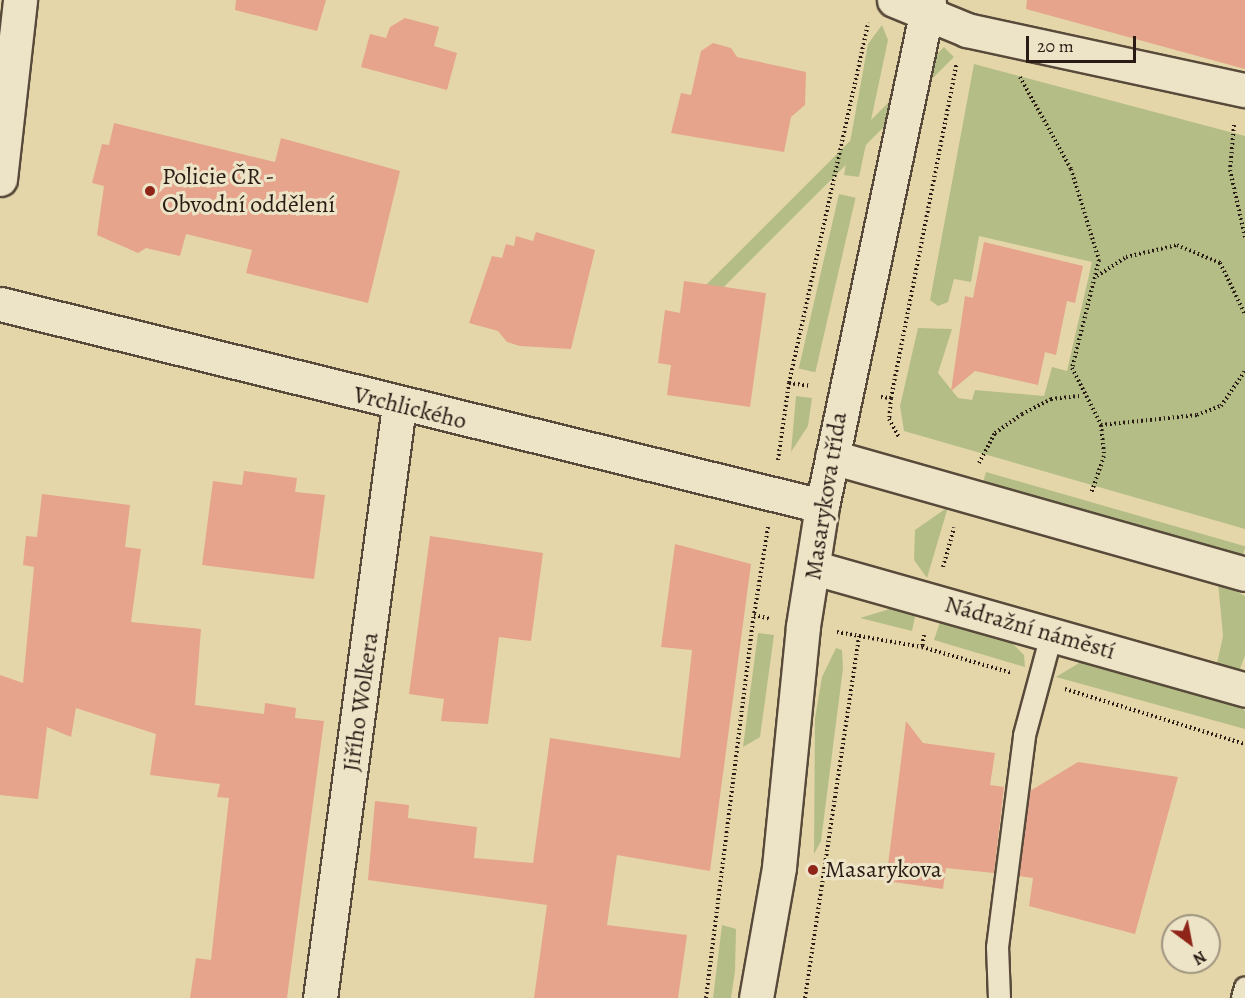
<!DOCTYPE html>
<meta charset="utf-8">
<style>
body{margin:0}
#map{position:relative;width:1245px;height:998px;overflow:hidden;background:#e4d6a9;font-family:Alegreya,serif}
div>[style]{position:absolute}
.green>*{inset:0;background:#b5bd87;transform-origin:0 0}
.building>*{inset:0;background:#e5a48b}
.path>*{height:4px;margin-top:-2px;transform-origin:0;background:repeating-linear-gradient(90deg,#2a1c15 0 1.5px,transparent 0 4.5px)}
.roads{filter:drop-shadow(2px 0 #584a3a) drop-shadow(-2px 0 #584a3a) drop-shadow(0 2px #584a3a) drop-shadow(0 -2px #584a3a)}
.lane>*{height:21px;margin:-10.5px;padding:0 10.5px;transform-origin:10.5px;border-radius:10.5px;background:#ede4c7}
.street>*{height:33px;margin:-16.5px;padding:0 16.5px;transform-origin:16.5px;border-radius:16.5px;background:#ede4c7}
.dots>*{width:16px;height:16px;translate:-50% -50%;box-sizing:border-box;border:3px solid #ede4c7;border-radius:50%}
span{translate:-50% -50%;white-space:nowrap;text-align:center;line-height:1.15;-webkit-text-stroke:6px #ede4c7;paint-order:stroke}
.poi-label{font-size:24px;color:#2a1c15}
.left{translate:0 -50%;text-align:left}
.street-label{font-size:24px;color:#2a1c15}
.north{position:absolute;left:1161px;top:914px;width:60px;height:60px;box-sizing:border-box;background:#ede4c7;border:2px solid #9f9480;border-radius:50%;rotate:148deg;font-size:16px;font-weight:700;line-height:24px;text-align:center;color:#2a1c15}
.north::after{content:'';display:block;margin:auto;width:21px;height:27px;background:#8f2418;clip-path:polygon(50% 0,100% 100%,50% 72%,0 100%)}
.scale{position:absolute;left:1026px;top:36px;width:110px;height:27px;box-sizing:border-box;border:3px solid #2a1c15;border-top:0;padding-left:8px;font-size:18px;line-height:21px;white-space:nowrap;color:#2a1c15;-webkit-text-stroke:4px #ede4c7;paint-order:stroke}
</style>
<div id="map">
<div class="green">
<div style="clip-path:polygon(882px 25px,888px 40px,859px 177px,844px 175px,868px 44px)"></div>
<div style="left:944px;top:47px;width:14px;height:342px;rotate:45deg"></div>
<div style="clip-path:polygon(974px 64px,1245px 136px,1245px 529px,904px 431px,900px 406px,918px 328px,952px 329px,938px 373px,958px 398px,972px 400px,975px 390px,1044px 396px,1052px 367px,1067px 371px,1092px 262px,979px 236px,971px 282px,954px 279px,948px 302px,938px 306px,930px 300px)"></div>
<div style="left:839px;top:194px;width:17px;height:179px;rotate:13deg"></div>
<div style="clip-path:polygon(796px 396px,812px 398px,808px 426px,791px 452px)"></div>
<div style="left:986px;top:472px;width:270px;height:12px;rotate:16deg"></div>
<div style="clip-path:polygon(948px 507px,927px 578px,914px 560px,915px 530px)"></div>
<div style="clip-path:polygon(1218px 582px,1245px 596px,1245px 655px,1240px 669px,1232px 672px,1216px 668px,1223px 636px)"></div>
<div style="clip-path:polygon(903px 605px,917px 607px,912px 631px,860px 618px)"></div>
<div style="clip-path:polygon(942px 616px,1003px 634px,1024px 655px,1025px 667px,934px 640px)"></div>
<div style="clip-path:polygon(758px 633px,774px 635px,760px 737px,743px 747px)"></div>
<div style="clip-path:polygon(836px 648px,842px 650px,843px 668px,821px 841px,814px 854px,815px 718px,822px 677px)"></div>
<div style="clip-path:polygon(1084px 660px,1233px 700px,1245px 711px,1245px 729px,1056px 677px)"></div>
<div style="clip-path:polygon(722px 925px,736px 929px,735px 971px,731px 998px,713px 998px)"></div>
</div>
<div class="building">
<div style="clip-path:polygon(236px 0,326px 0,317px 31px,235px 10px)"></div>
<div style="clip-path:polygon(1027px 0,1245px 0,1245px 69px,1026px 9px)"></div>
<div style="clip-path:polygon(405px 18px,439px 27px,434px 46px,457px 53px,447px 90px,361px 67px,370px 34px,386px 38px,390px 27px)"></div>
<div style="clip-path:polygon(713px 43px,731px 48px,737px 57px,806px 72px,805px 105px,791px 117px,784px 152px,671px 133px,681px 93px,691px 95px,701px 51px)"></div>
<div style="clip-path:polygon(114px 123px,275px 162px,281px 138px,400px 171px,368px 303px,246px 273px,252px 250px,186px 234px,180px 256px,146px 248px,138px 253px,97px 235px,104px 186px,92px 183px,102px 144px,109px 145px)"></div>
<div style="clip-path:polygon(536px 232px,595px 250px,571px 349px,520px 346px,507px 342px,498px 331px,469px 323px,492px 256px,502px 258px,506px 244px,514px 246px,516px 236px,533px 241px)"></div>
<div style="clip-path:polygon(984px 242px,1083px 266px,1075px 303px,1067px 301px,1056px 355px,1045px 352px,1038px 385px,975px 371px,951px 391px,965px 296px,973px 298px)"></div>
<div style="clip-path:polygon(684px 281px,766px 293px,750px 407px,667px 395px,671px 365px,658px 363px,665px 310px,680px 313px)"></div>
<div style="clip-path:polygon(244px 471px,297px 478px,295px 492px,325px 495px,314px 579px,202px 565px,213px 481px,242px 485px)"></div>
<div style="clip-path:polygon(42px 494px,130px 505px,125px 547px,141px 549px,131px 622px,201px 629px,195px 705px,264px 714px,265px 703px,296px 708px,295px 718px,324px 721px,287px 998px,190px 998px,196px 958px,211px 960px,229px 798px,217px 797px,220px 784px,150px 775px,156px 734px,76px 708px,71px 737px,47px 727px,38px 799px,0 795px,0 675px,23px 683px,34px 567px,23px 565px,26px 536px,37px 537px)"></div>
<div style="clip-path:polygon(430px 536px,543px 553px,531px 641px,499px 637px,488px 724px,441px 721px,444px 699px,409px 694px)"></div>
<div style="clip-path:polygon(675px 544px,751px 564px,710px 871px,617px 855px,607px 925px,687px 935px,678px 998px,534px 998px,547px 905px,368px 880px,375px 801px,409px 805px,408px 818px,477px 827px,474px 858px,533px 863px,550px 738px,680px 758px,692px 650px,661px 647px)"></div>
<div style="clip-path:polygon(906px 721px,923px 743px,995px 753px,990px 785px,1004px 787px,994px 873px,946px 868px,943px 889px,886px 881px)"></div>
<div style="clip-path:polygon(1078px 762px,1178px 777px,1135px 934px,1029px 906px,1033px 878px,1019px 876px,1030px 791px)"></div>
</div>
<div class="path">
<div style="left:1020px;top:77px;width:105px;rotate:61deg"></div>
<div style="left:1071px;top:169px;width:95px;rotate:72.9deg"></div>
<div style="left:1099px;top:260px;width:111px;rotate:104deg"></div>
<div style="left:1072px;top:368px;width:64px;rotate:63deg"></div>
<div style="left:1101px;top:425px;width:31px;rotate:84deg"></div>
<div style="left:1104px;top:456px;width:39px;rotate:109deg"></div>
<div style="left:1234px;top:125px;width:45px;rotate:95.1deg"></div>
<div style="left:1230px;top:170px;width:69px;rotate:77.4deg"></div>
<div style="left:1097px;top:276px;width:35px;rotate:-33deg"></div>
<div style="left:1126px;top:257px;width:52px;rotate:-13.2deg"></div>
<div style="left:1177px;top:245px;width:47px;rotate:22.7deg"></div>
<div style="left:1220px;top:263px;width:57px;rotate:63.9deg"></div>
<div style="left:789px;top:383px;width:369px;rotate:-77.6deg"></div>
<div style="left:881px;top:397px;width:10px;rotate:6deg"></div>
<div style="left:891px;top:398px;width:21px;rotate:95deg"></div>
<div style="left:889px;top:419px;width:21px;rotate:61deg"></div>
<div style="left:891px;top:398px;width:341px;rotate:-78.9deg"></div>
<div style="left:1101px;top:425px;width:97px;rotate:-5.9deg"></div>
<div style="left:1197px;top:415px;width:26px;rotate:-21deg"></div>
<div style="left:1221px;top:406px;width:42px;rotate:-55.6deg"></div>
<div style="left:778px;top:460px;width:78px;rotate:-81.9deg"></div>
<div style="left:789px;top:383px;width:22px;rotate:8deg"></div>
<div style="left:979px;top:463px;width:34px;rotate:-62deg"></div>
<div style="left:995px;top:433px;width:33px;rotate:-35deg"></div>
<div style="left:1022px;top:414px;width:33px;rotate:-27deg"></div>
<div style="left:1051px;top:399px;width:31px;rotate:-6deg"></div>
<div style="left:768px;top:527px;width:89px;rotate:99deg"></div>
<div style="left:754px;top:615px;width:17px;rotate:13deg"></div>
<div style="left:943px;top:567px;width:41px;rotate:-74.2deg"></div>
<div style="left:837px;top:632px;width:86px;rotate:10deg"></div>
<div style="left:924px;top:635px;width:12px;rotate:99deg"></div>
<div style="left:922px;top:647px;width:94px;rotate:16.1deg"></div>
<div style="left:1065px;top:689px;width:188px;rotate:17deg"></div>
<div style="left:706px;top:998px;width:386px;rotate:-82.9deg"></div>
<div style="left:805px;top:998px;width:366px;rotate:-81.5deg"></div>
</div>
<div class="roads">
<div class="lane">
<div style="left:999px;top:998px;width:51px;rotate:-92.2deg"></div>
<div style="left:997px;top:947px;width:214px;rotate:-82.7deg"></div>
<div style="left:1024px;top:735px;width:104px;rotate:-74.9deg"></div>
<div style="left:1242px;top:998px;width:11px;rotate:-75deg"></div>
</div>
<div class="street">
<div style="left:894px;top:0;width:79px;rotate:22.3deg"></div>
<div style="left:967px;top:30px;width:284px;rotate:12.2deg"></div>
<div style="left:0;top:179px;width:180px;rotate:-83.6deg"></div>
<div style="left:0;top:304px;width:846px;rotate:13.81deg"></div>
<div style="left:832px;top:457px;width:429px;rotate:15.8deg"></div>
<div style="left:815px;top:568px;width:447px;rotate:15.8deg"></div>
<div style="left:320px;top:998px;width:597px;rotate:-82.4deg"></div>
<div style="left:756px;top:998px;width:133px;rotate:-80deg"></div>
<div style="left:779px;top:867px;width:242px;rotate:-84.3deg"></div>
<div style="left:803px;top:626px;width:121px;rotate:-81deg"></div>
<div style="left:822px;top:506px;width:517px;rotate:-78.06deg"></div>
</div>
</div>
<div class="dots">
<div style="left:150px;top:191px;background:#8f2418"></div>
<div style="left:813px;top:870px;background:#8f2418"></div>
</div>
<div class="poi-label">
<span class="left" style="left:162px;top:191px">Policie ČR -<br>Obvodní oddělení</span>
<span class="left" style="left:825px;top:870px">Masarykova</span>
</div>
<div class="street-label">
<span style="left:410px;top:408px;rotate:14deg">Vrchlického</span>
<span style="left:826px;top:496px;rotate:-81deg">Masarykova třída</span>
<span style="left:1030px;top:628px;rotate:16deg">Nádražní náměstí</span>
<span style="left:361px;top:702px;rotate:-82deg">Jiřího Wolkera</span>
</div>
<div class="north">N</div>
<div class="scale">20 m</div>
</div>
